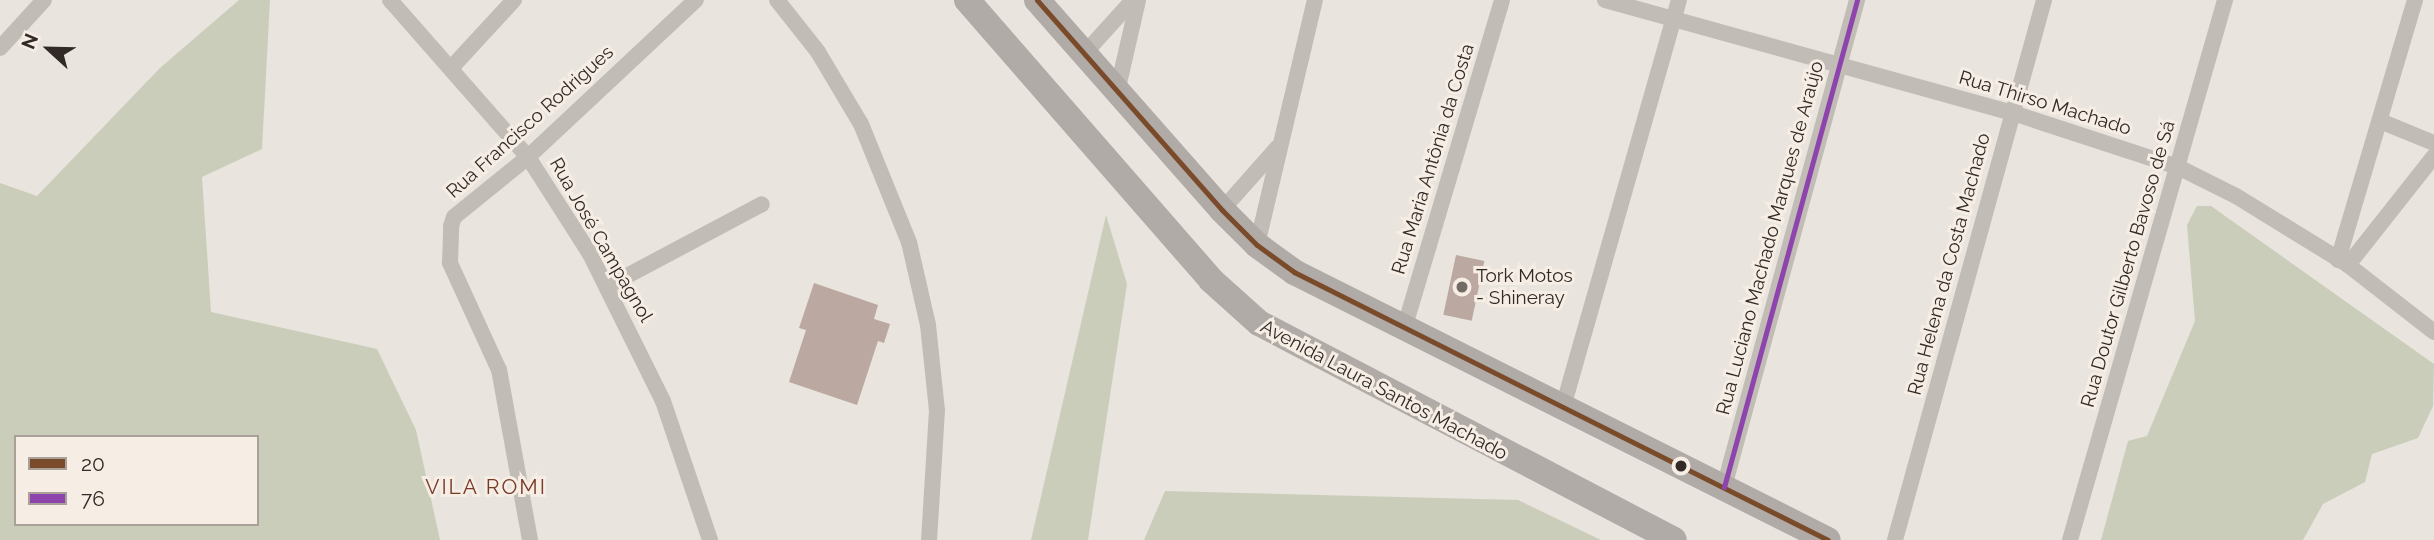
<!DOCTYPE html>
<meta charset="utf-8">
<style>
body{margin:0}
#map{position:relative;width:2434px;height:540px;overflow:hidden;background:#e9e4de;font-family:Raleway,sans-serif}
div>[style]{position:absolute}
.green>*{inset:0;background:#cacdb9}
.building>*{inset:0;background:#bba9a1;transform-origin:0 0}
.minor>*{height:16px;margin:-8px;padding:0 8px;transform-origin:8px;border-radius:8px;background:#c2bcb7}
.primary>*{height:26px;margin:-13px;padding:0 13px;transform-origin:13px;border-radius:13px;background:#b0aba7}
.bus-1>*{height:5px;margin:-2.5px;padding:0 2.5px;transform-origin:2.5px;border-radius:2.5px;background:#7a4b2a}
.bus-2>*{height:5px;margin:-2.5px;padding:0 2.5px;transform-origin:2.5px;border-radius:2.5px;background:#8e44ad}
.dots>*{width:19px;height:19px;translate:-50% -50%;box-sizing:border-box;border:4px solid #f6eee5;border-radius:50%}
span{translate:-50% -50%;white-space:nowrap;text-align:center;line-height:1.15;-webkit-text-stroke:6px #f6eee5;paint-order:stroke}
.street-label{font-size:19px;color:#322a26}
.poi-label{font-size:19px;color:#322a26}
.left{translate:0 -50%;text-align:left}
.neighbourhood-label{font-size:21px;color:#783a28;letter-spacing:2px}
.legend{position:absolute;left:14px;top:435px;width:245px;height:91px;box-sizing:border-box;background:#f6eee5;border:2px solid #a8a099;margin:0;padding:9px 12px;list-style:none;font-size:21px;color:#322a26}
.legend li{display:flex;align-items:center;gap:14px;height:35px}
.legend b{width:35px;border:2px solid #a8a099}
.north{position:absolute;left:14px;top:14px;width:70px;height:70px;-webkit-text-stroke:5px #f6eee5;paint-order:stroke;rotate:292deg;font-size:19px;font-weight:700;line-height:28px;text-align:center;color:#322a26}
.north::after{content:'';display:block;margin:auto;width:24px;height:32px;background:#322a26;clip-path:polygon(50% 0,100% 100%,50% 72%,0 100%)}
</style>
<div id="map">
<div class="green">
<div style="clip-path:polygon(evenodd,239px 0,270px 0,262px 149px,202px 177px,211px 312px,377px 349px,416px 430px,440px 540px,0 540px,0 183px,37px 196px,160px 68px,239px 0,16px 437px,257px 437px,257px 524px,16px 524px,16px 437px)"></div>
<div style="clip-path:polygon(2197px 206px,2211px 206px,2434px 364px,2433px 406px,2418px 438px,2372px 454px,2365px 482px,2323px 504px,2303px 540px,2101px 540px,2128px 441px,2147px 436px,2195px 321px,2187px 225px)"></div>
<div style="clip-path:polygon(1106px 215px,1127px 284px,1088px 540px,1031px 540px)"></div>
<div style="clip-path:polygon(1165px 491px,1518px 500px,1601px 540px,1144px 540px)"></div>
</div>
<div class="building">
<div style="left:1456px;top:255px;width:29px;height:61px;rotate:12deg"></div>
<div style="clip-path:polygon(814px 283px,878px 305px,874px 319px,890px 324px,884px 343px,878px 341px,857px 405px,789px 382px,806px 330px,799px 328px)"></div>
</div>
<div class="minor">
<div style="left:390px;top:0;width:209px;rotate:48.7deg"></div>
<div style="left:528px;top:157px;width:115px;rotate:57.4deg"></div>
<div style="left:590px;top:254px;width:164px;rotate:63.6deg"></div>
<div style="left:663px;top:401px;width:147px;rotate:71.3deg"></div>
<div style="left:777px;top:0;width:66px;rotate:51.7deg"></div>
<div style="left:818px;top:52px;width:84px;rotate:59.2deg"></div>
<div style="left:861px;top:124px;width:127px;rotate:67.9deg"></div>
<div style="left:909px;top:242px;width:85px;rotate:77.1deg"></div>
<div style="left:928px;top:325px;width:85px;rotate:84deg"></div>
<div style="left:937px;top:410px;width:130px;rotate:93.5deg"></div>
<div style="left:1605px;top:0;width:423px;rotate:15.5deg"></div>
<div style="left:2013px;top:113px;width:174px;rotate:18.1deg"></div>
<div style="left:2178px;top:167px;width:65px;rotate:26.6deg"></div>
<div style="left:2236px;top:196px;width:132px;rotate:31.6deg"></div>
<div style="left:2348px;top:265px;width:109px;rotate:37.9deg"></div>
<div style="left:0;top:48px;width:65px;rotate:-47.5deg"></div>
<div style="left:1084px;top:54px;width:73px;rotate:-47.8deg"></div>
<div style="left:453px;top:66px;width:90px;rotate:-47.3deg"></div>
<div style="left:1117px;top:92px;width:94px;rotate:-77.1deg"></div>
<div style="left:2380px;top:121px;width:58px;rotate:22.2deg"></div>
<div style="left:1222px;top:210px;width:84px;rotate:-48.4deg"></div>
<div style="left:1257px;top:245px;width:252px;rotate:-76.7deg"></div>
<div style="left:2338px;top:260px;width:271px;rotate:-73.5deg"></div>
<div style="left:2348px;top:265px;width:139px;rotate:-51.7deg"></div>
<div style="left:608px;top:286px;width:174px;rotate:-28deg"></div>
<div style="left:1404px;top:329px;width:343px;rotate:-73.4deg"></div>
<div style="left:1563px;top:407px;width:423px;rotate:-74.1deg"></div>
<div style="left:1724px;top:487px;width:505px;rotate:-74.72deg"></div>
<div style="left:530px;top:540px;width:173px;rotate:-100.3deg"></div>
<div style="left:499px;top:370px;width:118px;rotate:-114.6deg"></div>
<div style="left:450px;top:263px;width:37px;rotate:-88deg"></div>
<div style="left:451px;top:226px;width:9px;rotate:-72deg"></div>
<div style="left:454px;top:217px;width:95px;rotate:-39deg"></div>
<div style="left:528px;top:157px;width:230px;rotate:-43.1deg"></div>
<div style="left:1895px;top:540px;width:560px;rotate:-74.57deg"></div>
<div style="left:2070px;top:540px;width:562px;rotate:-73.98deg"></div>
</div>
<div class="primary">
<div style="left:967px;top:0;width:371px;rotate:48.9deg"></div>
<div style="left:1211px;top:280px;width:64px;rotate:41.9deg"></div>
<div style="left:1259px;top:323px;width:468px;rotate:27.6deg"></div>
<div style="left:1037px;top:0;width:280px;rotate:48.6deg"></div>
<div style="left:1222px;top:210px;width:49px;rotate:45deg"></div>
<div style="left:1257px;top:245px;width:46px;rotate:36.1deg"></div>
<div style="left:1294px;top:272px;width:597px;rotate:26.65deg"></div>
</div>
<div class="bus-1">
<div style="left:1037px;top:0;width:280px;rotate:48.6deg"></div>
<div style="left:1222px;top:210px;width:49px;rotate:45deg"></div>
<div style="left:1257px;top:245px;width:46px;rotate:36.1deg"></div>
<div style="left:1294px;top:272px;width:597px;rotate:26.65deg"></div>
</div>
<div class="bus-2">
<div style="left:1724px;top:487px;width:505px;rotate:-74.72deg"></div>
</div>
<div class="dots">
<div style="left:1462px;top:287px;background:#726b66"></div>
<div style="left:1681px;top:466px;background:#322a26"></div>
</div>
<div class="street-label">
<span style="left:2045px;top:103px;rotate:17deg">Rua Thirso Machado</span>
<span style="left:530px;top:122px;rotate:-42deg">Rua Francisco Rodrigues</span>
<span style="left:1433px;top:159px;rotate:-73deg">Rua Maria Antônia da Costa</span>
<span style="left:1770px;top:238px;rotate:-75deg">Rua Luciano Machado Marques de Araújo</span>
<span style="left:601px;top:240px;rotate:60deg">Rua José Campagnol</span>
<span style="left:1949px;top:264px;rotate:-75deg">Rua Helena da Costa Machado</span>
<span style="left:2128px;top:264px;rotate:-74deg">Rua Doutor Gilberto Bavoso de Sá</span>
<span style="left:1384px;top:390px;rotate:28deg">Avenida Laura Santos Machado</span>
</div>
<div class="poi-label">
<span class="left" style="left:1476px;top:287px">Tork Motos<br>- Shineray</span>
</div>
<div class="neighbourhood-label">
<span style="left:486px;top:487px">VILA ROMI</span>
</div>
<ul class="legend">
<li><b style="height:9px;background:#7a4b2a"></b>20</li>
<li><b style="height:9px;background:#8e44ad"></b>76</li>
</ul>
<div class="north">N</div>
</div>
